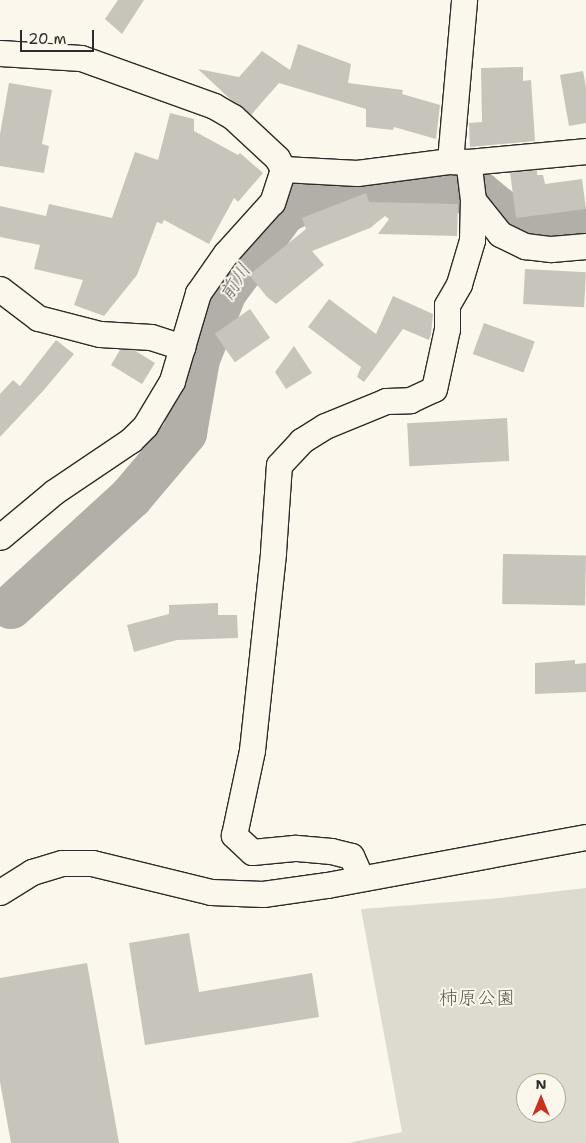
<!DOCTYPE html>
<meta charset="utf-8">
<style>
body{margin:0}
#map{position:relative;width:586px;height:1143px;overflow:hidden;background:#fbf7ec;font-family:"Shantell Sans","Klee One",sans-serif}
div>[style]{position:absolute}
.green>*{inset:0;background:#dddad0}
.river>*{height:44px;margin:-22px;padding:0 22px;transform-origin:22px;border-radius:22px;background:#b1afa7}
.building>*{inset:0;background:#c7c4bc;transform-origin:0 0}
.roads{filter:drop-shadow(1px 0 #2b2b2b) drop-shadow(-1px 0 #2b2b2b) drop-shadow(0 1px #2b2b2b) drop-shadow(0 -1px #2b2b2b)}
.minor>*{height:25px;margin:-12.5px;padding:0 12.5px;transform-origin:12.5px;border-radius:12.5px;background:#fbf7ec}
span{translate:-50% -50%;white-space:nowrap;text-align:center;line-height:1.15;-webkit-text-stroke:4px #fbf7ec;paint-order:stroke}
.park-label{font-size:19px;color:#585754}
.water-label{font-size:20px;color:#5a5956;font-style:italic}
.north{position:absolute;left:516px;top:1073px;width:50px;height:50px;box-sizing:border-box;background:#fbf7ec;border:1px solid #a8a59f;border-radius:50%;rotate:0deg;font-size:14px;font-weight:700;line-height:20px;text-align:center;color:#2b2b2b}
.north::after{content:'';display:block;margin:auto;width:18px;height:22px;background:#c8321e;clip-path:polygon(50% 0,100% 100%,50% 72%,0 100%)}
.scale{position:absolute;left:20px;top:30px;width:74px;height:22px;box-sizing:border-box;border:2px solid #2b2b2b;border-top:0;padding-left:6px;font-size:15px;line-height:18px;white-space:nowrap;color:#2b2b2b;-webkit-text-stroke:4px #fbf7ec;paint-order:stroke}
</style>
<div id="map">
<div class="green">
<div style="clip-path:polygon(evenodd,586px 888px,586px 1143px,348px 1143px,402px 1132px,361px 909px,490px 899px,586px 888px,526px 1083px,556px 1083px,556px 1113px,526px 1113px,526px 1083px)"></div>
</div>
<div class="river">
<div style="left:11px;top:607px;width:163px;rotate:-42.5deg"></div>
<div style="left:131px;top:497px;width:84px;rotate:-49.8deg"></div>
<div style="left:185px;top:433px;width:75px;rotate:-80deg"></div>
<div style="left:198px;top:359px;width:72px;rotate:-68.1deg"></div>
<div style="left:225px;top:292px;width:99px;rotate:-53.6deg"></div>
<div style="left:284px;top:212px;width:57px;rotate:-27deg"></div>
<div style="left:335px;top:186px;width:111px;rotate:2.1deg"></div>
<div style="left:446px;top:190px;width:33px;rotate:5deg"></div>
<div style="left:479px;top:193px;width:63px;rotate:39.2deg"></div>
<div style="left:528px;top:233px;width:58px;rotate:-4.9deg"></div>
</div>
<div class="building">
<div style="clip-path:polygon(118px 0,144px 0,122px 34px,105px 19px)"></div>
<div style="clip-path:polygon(298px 44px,351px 64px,348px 83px,403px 90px,402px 94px,440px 105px,436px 139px,394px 127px,393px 130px,366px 127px,366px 109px,279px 83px,251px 115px,229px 98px,198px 69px,239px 77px,262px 51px,290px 70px)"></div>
<div style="clip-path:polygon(523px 67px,523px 81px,531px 80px,535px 141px,470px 147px,469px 123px,482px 122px,481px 68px)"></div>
<div style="clip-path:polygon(583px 71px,586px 87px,586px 123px,569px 126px,560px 75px)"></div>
<div style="clip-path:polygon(9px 83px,52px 90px,42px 144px,49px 146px,44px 173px,0 166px,0 134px)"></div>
<div style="clip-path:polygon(170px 113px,194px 119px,194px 131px,238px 155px,240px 153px,263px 173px,238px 202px,234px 198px,209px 244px,164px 220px,162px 224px,157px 222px,137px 275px,104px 316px,74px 305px,83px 280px,34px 269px,40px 245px,0 237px,0 206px,46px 216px,49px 204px,112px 218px,135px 152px,158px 160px)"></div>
<div style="clip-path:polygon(537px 170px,537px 175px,543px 175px,545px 184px,582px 179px,586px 209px,516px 218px,510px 172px)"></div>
<div style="clip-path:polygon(366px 193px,369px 202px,458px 204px,457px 236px,378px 234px,389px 219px,385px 216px,370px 228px,312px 251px,324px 265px,276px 304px,267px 297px,249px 275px,306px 229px,302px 218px)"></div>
<div style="left:525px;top:269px;width:61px;height:35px;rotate:3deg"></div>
<div style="clip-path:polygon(393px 296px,433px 314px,431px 334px,429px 340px,403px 329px,364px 382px,357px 377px,361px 367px,308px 327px,329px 299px,376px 334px)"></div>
<div style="left:250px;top:309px;width:35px;height:43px;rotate:55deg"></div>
<div style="left:484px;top:323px;width:54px;height:33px;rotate:20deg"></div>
<div style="clip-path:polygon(56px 340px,74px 354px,43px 391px,0 437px,0 394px,13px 380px,20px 386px)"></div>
<div style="clip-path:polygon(294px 346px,312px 373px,286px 389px,275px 372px)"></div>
<div style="clip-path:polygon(120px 350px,134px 350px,155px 363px,142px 384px,111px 365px)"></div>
<div style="left:507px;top:418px;width:43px;height:100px;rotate:87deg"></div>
<div style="left:503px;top:554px;width:83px;height:50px;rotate:1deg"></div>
<div style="clip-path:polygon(218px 603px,218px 615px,237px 615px,238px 638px,177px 640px,134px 652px,127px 625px,169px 614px,169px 605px)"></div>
<div style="clip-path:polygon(575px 660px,575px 664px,586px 663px,586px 692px,535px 694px,535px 663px)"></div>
<div style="clip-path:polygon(189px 933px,199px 992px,312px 973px,319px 1017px,145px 1045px,129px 943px)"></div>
<div style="clip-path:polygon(87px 963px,119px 1143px,11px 1143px,0 1082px,0 978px)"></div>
</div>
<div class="roads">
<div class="minor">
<div style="left:0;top:53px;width:81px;rotate:3.5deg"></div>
<div style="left:81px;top:58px;width:141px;rotate:19.8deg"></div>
<div style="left:214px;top:106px;width:22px;rotate:30deg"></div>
<div style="left:233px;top:117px;width:60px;rotate:43deg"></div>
<div style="left:277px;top:158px;width:13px;rotate:61deg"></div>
<div style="left:283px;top:169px;width:35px;rotate:108deg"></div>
<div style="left:272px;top:202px;width:69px;rotate:132deg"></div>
<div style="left:226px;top:253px;width:49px;rotate:125deg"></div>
<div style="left:198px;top:293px;width:92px;rotate:106.5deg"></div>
<div style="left:172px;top:381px;width:52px;rotate:121deg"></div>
<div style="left:145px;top:426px;width:20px;rotate:135deg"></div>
<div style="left:131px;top:440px;width:93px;rotate:146deg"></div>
<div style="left:54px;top:492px;width:70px;rotate:140.2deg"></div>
<div style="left:450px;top:161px;width:162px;rotate:-85deg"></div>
<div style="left:283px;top:169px;width:74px;rotate:3.1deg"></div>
<div style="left:357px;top:173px;width:94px;rotate:-7.4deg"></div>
<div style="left:450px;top:161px;width:18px;rotate:3deg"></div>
<div style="left:468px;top:162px;width:119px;rotate:-5.3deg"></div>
<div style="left:473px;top:200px;width:43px;rotate:51.5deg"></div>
<div style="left:500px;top:234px;width:28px;rotate:26deg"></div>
<div style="left:525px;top:246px;width:26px;rotate:7deg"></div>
<div style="left:551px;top:249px;width:35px;rotate:-5deg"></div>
<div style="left:0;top:289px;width:48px;rotate:37.3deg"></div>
<div style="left:38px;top:318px;width:64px;rotate:14.5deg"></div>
<div style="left:100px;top:334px;width:51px;rotate:3.4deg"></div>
<div style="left:151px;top:337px;width:33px;rotate:18deg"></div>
<div style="left:361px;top:878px;width:24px;rotate:-114deg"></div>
<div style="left:351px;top:856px;width:21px;rotate:-166deg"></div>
<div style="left:331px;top:851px;width:37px;rotate:-175deg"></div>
<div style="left:294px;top:848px;width:42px;rotate:174.6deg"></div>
<div style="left:252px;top:852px;width:25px;rotate:-137deg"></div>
<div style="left:234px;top:835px;width:87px;rotate:-78deg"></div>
<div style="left:252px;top:750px;width:199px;rotate:-83.9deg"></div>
<div style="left:273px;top:552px;width:87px;rotate:-86.1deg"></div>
<div style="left:279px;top:465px;width:33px;rotate:-47deg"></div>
<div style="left:301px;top:441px;width:28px;rotate:-32deg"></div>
<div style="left:325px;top:426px;width:66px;rotate:-22.3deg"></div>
<div style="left:386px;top:401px;width:24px;rotate:-2deg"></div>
<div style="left:410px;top:400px;width:26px;rotate:-25deg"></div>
<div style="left:434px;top:389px;width:61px;rotate:-77.8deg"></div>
<div style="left:447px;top:329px;width:24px;rotate:-90deg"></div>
<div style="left:447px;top:305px;width:24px;rotate:-60deg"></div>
<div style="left:459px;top:284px;width:46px;rotate:-73.5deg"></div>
<div style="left:472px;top:240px;width:40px;rotate:-88.6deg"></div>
<div style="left:473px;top:200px;width:38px;rotate:-97deg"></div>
<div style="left:0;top:892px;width:38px;rotate:-32deg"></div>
<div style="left:32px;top:872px;width:31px;rotate:-17deg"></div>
<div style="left:62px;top:863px;width:30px"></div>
<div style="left:92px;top:863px;width:122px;rotate:13.7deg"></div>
<div style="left:211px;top:892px;width:52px;rotate:2.2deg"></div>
<div style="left:263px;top:894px;width:65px;rotate:-8deg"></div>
<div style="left:327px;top:885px;width:263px;rotate:-10.5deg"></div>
</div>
</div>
<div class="park-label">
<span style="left:477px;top:998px">柿原公園</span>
</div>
<div class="water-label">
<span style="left:235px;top:282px;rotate:-57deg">前川</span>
</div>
<div class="north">N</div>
<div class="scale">20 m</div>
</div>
